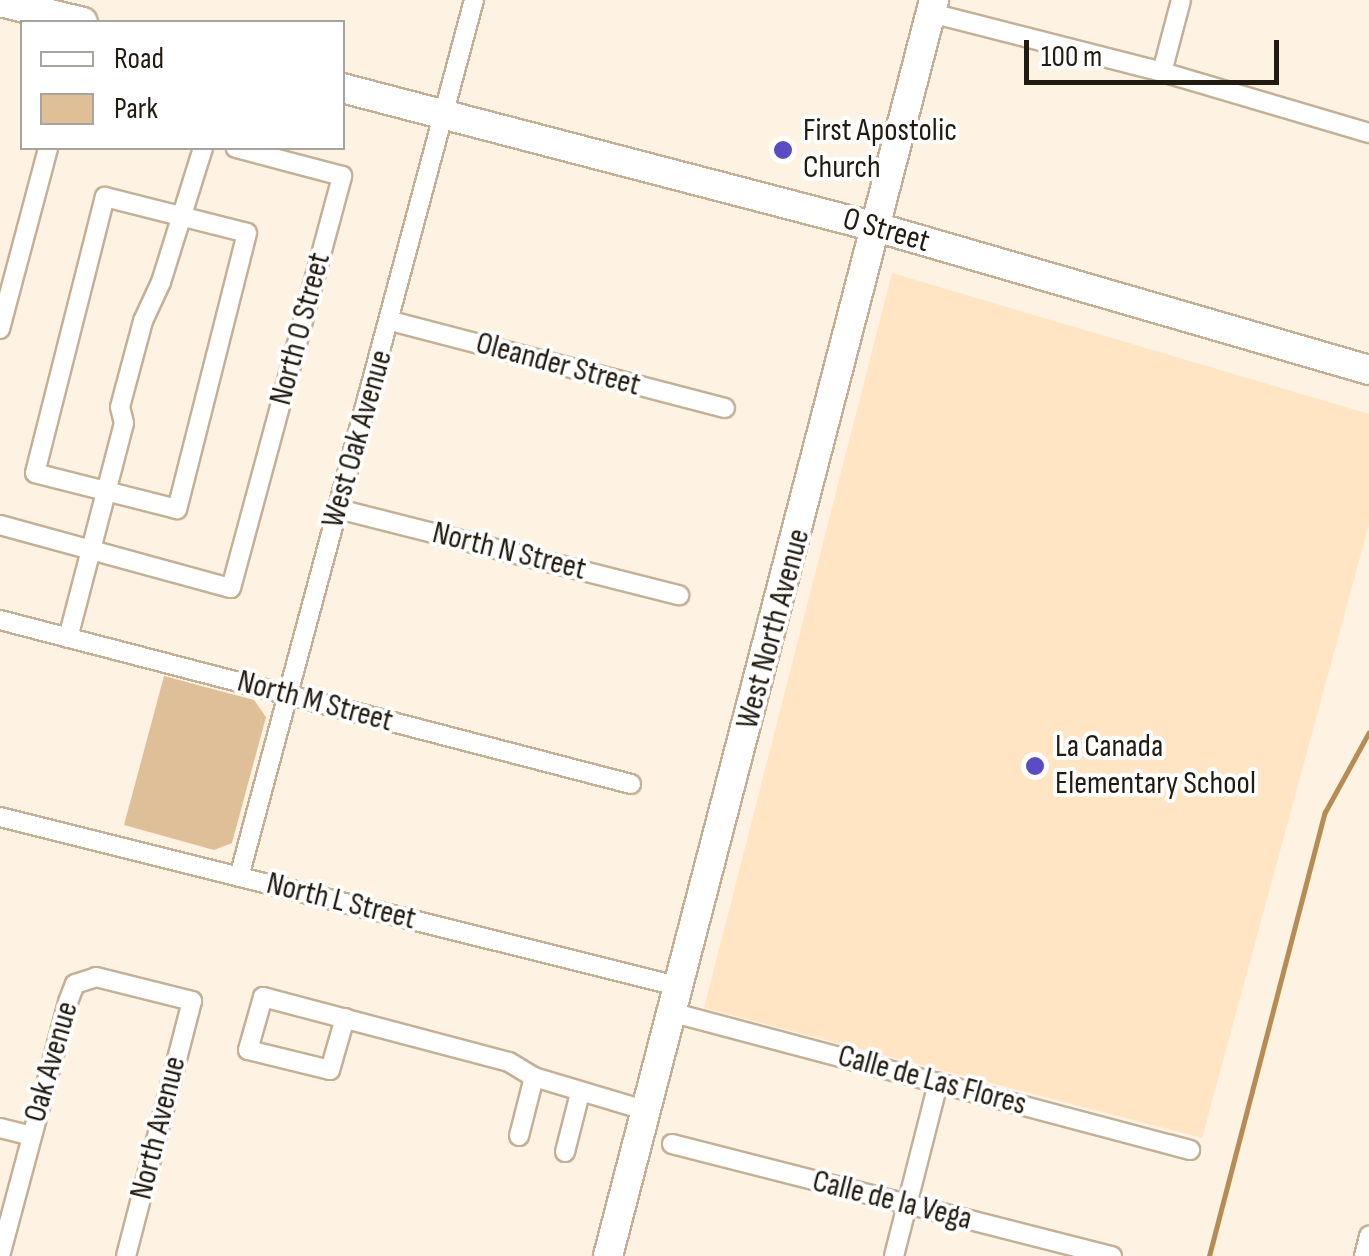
<!DOCTYPE html>
<style>
body{margin:0}
#map{position:relative;width:1369px;height:1256px;overflow:hidden;background:#fef2e2;font-family:"Sofia Sans Condensed",sans-serif}
div>[style]{position:absolute}
.built>*{inset:0;background:#ffe5c4}
.green>*{inset:0;background:#dfbf98}
.stream>*{height:5px;margin:-2.5px;padding:0 2.5px;transform-origin:2.5px;border-radius:2.5px;background:#b68c54}
.roads{filter:drop-shadow(2px 0 #c4b097) drop-shadow(-2px 0 #c4b097) drop-shadow(0 2px #c4b097) drop-shadow(0 -2px #c4b097)}
.street>*{height:18px;margin:-9px;padding:0 9px;transform-origin:9px;border-radius:9px;background:#fff}
.secondary>*{height:28px;margin:-14px;padding:0 14px;transform-origin:14px;border-radius:14px;background:#fff}
.dots>*{width:28px;height:28px;translate:-50% -50%;box-sizing:border-box;border:5px solid #fff;border-radius:50%}
span{translate:-50% -50%;white-space:nowrap;text-align:center;line-height:1.15;-webkit-text-stroke:8px #fff;paint-order:stroke}
.poi-label{font-size:32px;color:#221b11}
.left{translate:0 -50%;text-align:left}
.street-label{font-size:32px;color:#221b11}
.legend{position:absolute;left:20px;top:20px;width:325px;height:130px;box-sizing:border-box;background:#fff;border:2px solid #a7a4a0;margin:0;padding:12px 18px;list-style:none;font-size:30px;color:#221b11}
.legend li{display:flex;align-items:center;gap:20px;height:50px}
.legend b{width:50px;border:2px solid #a7a4a0}
.scale{position:absolute;left:1024px;top:40px;width:255px;height:45px;box-sizing:border-box;border:5px solid #221b11;border-top:0;padding-left:12px;font-size:30px;line-height:35px;white-space:nowrap;color:#221b11;-webkit-text-stroke:8px #fff;paint-order:stroke}
</style>
<div id="map">
<div class="built">
<div style="clip-path:polygon(892px 273px,1369px 414px,1369px 524px,1202px 1138px,704px 1008px)"></div>
</div>
<div class="green">
<div style="clip-path:polygon(164px 676px,254px 700px,266px 717px,232px 843px,214px 850px,124px 825px)"></div>
</div>
<div class="stream">
<div style="left:1209px;top:1256px;width:459px;rotate:-75.4deg"></div>
<div style="left:1325px;top:812px;width:91px;rotate:-61.2deg"></div>
</div>
<div class="roads">
<div class="street">
<div style="left:931px;top:13px;width:238px;rotate:14.3deg"></div>
<div style="left:1162px;top:72px;width:216px;rotate:16.4deg"></div>
<div style="left:1162px;top:72px;width:74px;rotate:-75.2deg"></div>
<div style="left:105px;top:197px;width:146px;rotate:14.2deg"></div>
<div style="left:247px;top:233px;width:285px;rotate:104.2deg"></div>
<div style="left:177px;top:509px;width:146px;rotate:-165.8deg"></div>
<div style="left:35px;top:473px;width:285px;rotate:-75.8deg"></div>
<div style="left:391px;top:321px;width:345px;rotate:14.6deg"></div>
<div style="left:0;top:329px;width:187px;rotate:-75.1deg"></div>
<div style="left:338px;top:509px;width:352px;rotate:14.2deg"></div>
<div style="left:0;top:525px;width:239px;rotate:15.3deg"></div>
<div style="left:231px;top:588px;width:427px;rotate:-74.9deg"></div>
<div style="left:342px;top:176px;width:110px;rotate:-165.2deg"></div>
<div style="left:0;top:620px;width:652px;rotate:14.57deg"></div>
<div style="left:68px;top:638px;width:222px;rotate:-75.4deg"></div>
<div style="left:124px;top:423px;width:16px;rotate:-104deg"></div>
<div style="left:120px;top:407px;width:89px;rotate:-75deg"></div>
<div style="left:143px;top:321px;width:43px;rotate:-65.2deg"></div>
<div style="left:161px;top:282px;width:140px;rotate:-72.6deg"></div>
<div style="left:0;top:817px;width:702px;rotate:14.02deg"></div>
<div style="left:239px;top:877px;width:908px;rotate:-75deg"></div>
<div style="left:674px;top:1013px;width:534px;rotate:14.87deg"></div>
<div style="left:345px;top:1018px;width:54px;rotate:106.1deg"></div>
<div style="left:330px;top:1070px;width:84px;rotate:-166.3deg"></div>
<div style="left:248px;top:1050px;width:55px;rotate:-74.2deg"></div>
<div style="left:263px;top:997px;width:254px;rotate:14.8deg"></div>
<div style="left:509px;top:1062px;width:29px;rotate:31deg"></div>
<div style="left:534px;top:1077px;width:118px;rotate:16.7deg"></div>
<div style="left:0;top:1128px;width:32px;rotate:14deg"></div>
<div style="left:519px;top:1136px;width:61px;rotate:-75.7deg"></div>
<div style="left:672px;top:1144px;width:454px;rotate:14.3deg"></div>
<div style="left:565px;top:1152px;width:61px;rotate:-75.7deg"></div>
<div style="left:0;top:1256px;width:263px;rotate:-75deg"></div>
<div style="left:68px;top:1002px;width:19px;rotate:-69deg"></div>
<div style="left:75px;top:984px;width:22px;rotate:-18deg"></div>
<div style="left:96px;top:977px;width:99px;rotate:14deg"></div>
<div style="left:192px;top:1001px;width:263px;rotate:104.5deg"></div>
<div style="left:894px;top:1256px;width:179px;rotate:-75.7deg"></div>
<div style="left:1364px;top:1256px;width:21px;rotate:-76deg"></div>
</div>
<div class="secondary">
<div style="left:0;top:2px;width:85px;rotate:13.5deg"></div>
<div style="left:342px;top:88px;width:555px;rotate:14.61deg"></div>
<div style="left:879px;top:228px;width:510px;rotate:16.16deg"></div>
<div style="left:608px;top:1256px;width:1298px;rotate:-75.45deg"></div>
</div>
</div>
<div class="dots">
<div style="left:783px;top:150px;background:#5a4cc4"></div>
<div style="left:1035px;top:766px;background:#5a4cc4"></div>
</div>
<div class="poi-label">
<span class="left" style="left:803px;top:150px">First Apostolic<br>Church</span>
<span class="left" style="left:1055px;top:766px">La Canada<br>Elementary School</span>
</div>
<div class="street-label">
<span style="left:886px;top:231px;rotate:16deg">O Street</span>
<span style="left:301px;top:329px;rotate:-75deg">North O Street</span>
<span style="left:558px;top:365px;rotate:15deg">Oleander Street</span>
<span style="left:358px;top:439px;rotate:-74deg">West Oak Avenue</span>
<span style="left:509px;top:552px;rotate:14deg">North N Street</span>
<span style="left:774px;top:629px;rotate:-75deg">West North Avenue</span>
<span style="left:315px;top:702px;rotate:15deg">North M Street</span>
<span style="left:341px;top:902px;rotate:14deg">North L Street</span>
<span style="left:52px;top:1062px;rotate:-74deg">Oak Avenue</span>
<span style="left:932px;top:1081px;rotate:15deg">Calle de Las Flores</span>
<span style="left:159px;top:1128px;rotate:-76deg">North Avenue</span>
<span style="left:892px;top:1201px;rotate:14deg">Calle de la Vega</span>
</div>
<ul class="legend">
<li><b style="height:12px;background:#fff"></b>Road</li>
<li><b style="height:28px;background:#dfbf98"></b>Park</li>
</ul>
<div class="scale">100 m</div>
</div>
